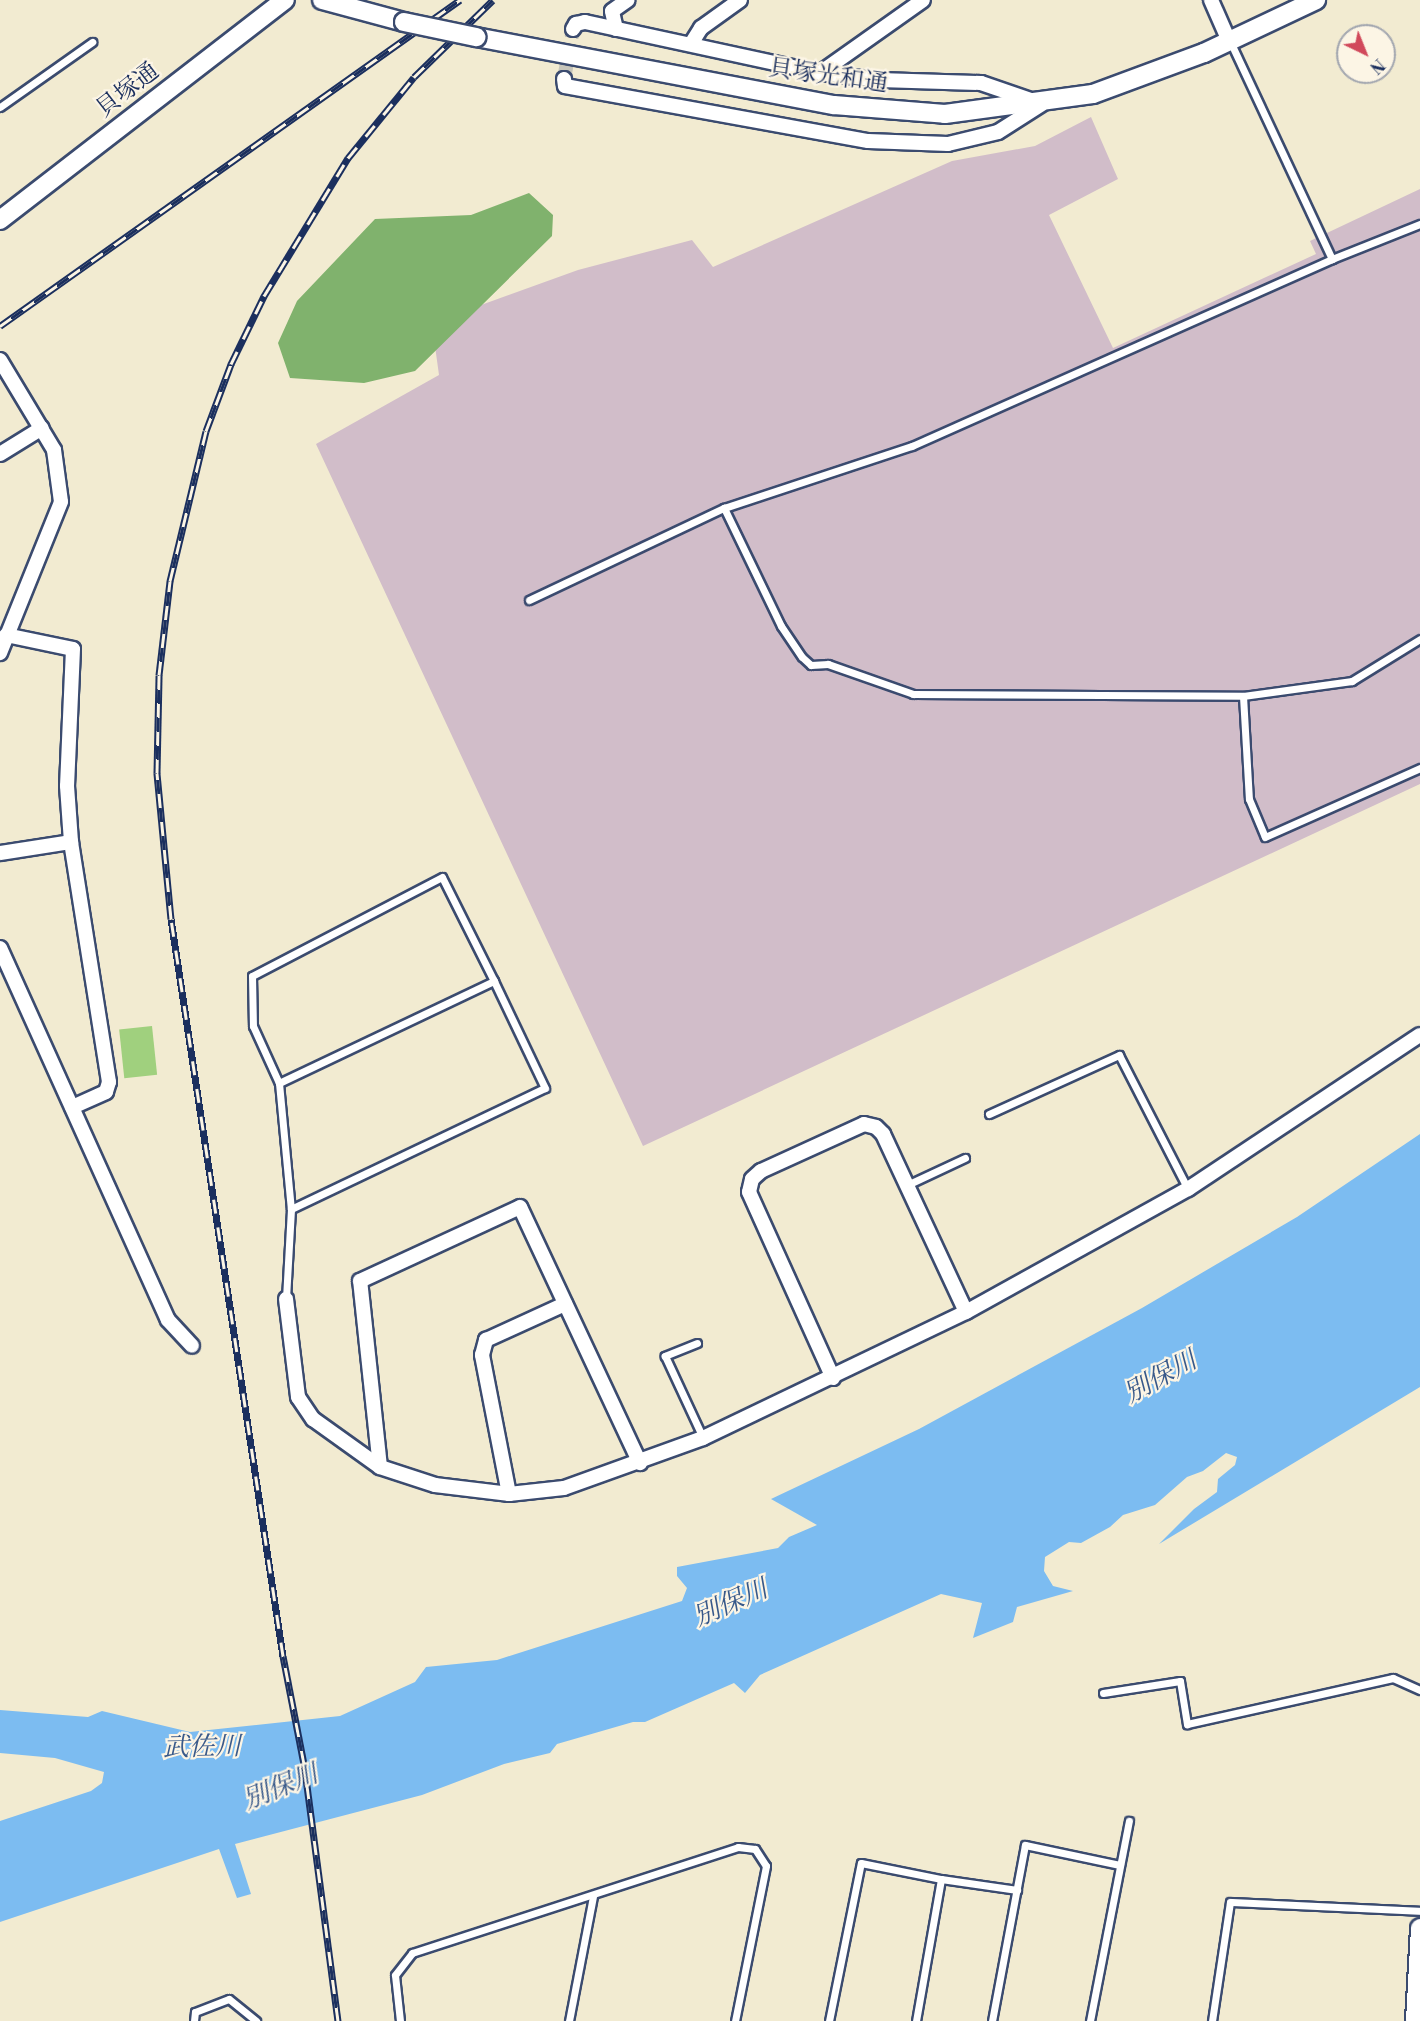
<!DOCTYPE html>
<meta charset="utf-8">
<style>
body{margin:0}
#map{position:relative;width:1420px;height:2021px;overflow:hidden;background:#f2ebd1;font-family:"Libre Bodoni","Noto Serif JP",serif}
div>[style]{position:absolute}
.industrial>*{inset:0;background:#d1bdc9}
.green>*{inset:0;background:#a0d07e;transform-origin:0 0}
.forest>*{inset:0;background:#80b26d}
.water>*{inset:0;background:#7cbcf1}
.minor-tunnel>*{height:14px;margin-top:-7px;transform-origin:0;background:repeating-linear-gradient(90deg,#c7c5ba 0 14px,transparent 0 21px)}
.roads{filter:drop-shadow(2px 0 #3b4b6f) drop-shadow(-2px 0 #3b4b6f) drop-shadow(0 2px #3b4b6f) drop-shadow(0 -2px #3b4b6f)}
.service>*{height:7px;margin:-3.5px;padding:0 3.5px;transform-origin:3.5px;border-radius:3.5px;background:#fff}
.minor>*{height:14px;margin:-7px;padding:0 7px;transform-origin:7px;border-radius:7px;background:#fff}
.tertiary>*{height:18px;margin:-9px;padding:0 9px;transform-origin:9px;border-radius:9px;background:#fff}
.rail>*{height:7px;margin-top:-3.5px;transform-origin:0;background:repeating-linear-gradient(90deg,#fcf5e5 0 14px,#1b2f5e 0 28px);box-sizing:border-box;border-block:2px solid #1b2f5e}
.bridges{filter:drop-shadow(2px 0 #3b4b6f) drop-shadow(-2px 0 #3b4b6f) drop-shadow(0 2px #3b4b6f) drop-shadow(0 -2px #3b4b6f)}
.tertiary-bridge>*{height:18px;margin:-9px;padding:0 9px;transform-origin:9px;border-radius:9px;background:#fff}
span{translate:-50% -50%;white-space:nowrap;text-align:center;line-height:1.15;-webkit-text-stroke:4.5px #fcf5e5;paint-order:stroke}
.street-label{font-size:24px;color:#1b2f5e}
.water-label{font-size:26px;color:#38598a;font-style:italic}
.north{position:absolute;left:1336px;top:24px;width:60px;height:60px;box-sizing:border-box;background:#fcf5e5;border:2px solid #a2a6af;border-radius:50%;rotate:137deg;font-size:16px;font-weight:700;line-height:24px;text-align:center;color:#1b2f5e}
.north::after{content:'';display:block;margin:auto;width:21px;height:27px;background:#d1495b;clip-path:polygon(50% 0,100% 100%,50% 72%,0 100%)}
</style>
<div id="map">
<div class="industrial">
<div style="clip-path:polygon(1091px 117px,1118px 179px,1049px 215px,1113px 348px,1316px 254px,1310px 241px,1420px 189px,1420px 784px,643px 1146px,316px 444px,439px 375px,434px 339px,470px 309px,578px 270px,692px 240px,713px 267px,952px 161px,1035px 146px)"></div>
</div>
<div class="green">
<div style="left:152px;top:1026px;width:49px;height:33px;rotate:84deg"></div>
</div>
<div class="forest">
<div style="clip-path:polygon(529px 193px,553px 215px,552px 236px,415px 371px,364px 383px,290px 378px,278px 343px,297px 301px,375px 219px,471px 215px)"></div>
</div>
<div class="water">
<div style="clip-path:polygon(1420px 1134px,1420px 1387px,1159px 1544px,1194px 1509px,1217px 1492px,1218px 1479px,1235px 1465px,1237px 1457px,1226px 1453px,1203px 1471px,1187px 1477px,1155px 1505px,1123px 1515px,1110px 1527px,1081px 1543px,1069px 1542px,1045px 1557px,1044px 1571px,1053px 1586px,1073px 1591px,1017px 1607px,1013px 1622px,973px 1638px,982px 1603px,941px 1594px,760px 1675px,745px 1693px,734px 1683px,645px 1722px,633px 1722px,557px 1744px,550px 1753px,504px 1764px,422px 1795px,235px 1844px,251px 1894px,237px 1898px,219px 1849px,0 1922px,0 1821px,91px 1791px,102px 1783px,104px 1772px,55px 1758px,0 1753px,0 1710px,88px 1717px,102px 1711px,190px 1732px,340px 1716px,415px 1682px,426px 1667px,497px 1660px,682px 1601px,687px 1588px,677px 1576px,677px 1567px,778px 1548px,789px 1537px,817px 1525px,771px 1499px,919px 1429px,1142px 1308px,1297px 1217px)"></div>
</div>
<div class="minor-tunnel">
<div style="left:564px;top:79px;width:51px;rotate:-79.8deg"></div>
</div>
<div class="roads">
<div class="service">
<div style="left:0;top:107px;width:113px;rotate:-35.2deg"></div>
<div style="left:1332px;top:259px;width:95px;rotate:-21.7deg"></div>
<div style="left:724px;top:508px;width:131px;rotate:64.2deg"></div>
<div style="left:781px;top:626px;width:37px;rotate:56deg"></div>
<div style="left:802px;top:657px;width:12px;rotate:42deg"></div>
<div style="left:811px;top:665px;width:17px;rotate:-3deg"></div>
<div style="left:828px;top:664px;width:90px;rotate:19.4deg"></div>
<div style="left:913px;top:694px;width:330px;rotate:0.3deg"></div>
<div style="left:1243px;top:696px;width:110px;rotate:-7.8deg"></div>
<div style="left:1352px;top:681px;width:80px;rotate:-31.7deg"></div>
<div style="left:529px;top:600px;width:216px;rotate:-25.3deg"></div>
<div style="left:724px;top:508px;width:198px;rotate:-18.3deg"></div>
<div style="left:912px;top:446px;width:460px;rotate:-24deg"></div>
<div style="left:1332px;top:259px;width:238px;rotate:-115.1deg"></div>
<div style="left:1243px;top:696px;width:103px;rotate:86.7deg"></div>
<div style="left:1249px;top:799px;width:41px;rotate:67.2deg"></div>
<div style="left:1265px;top:837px;width:170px;rotate:-24deg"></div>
<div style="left:279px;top:1083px;width:238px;rotate:-25.4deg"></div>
<div style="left:494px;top:981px;width:116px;rotate:-116.6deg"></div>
<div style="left:442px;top:877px;width:214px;rotate:152.5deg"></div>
<div style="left:252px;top:976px;width:50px;rotate:88.9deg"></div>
<div style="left:253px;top:1026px;width:63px;rotate:65.5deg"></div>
<div style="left:279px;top:1083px;width:127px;rotate:84.6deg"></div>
<div style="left:291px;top:1209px;width:90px;rotate:93.2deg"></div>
<div style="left:989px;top:1114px;width:143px;rotate:-24.4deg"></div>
<div style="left:1119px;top:1055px;width:151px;rotate:62.8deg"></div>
<div style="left:907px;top:1185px;width:64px;rotate:-25deg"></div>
<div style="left:291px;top:1209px;width:281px;rotate:-25.5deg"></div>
<div style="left:545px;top:1088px;width:119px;rotate:-115.5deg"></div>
<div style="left:697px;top:1343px;width:35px;rotate:158deg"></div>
<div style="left:665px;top:1356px;width:90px;rotate:65.1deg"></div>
<div style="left:1103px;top:1693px;width:78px;rotate:-8.9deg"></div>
<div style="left:1180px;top:1681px;width:44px;rotate:80.8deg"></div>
<div style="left:1187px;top:1724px;width:211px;rotate:-12.6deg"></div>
<div style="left:1393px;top:1678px;width:30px;rotate:24deg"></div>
<div style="left:194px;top:2021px;width:9px;rotate:-84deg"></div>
<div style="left:195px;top:2012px;width:36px;rotate:-21deg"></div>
<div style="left:229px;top:1999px;width:35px;rotate:39deg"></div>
<div style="left:400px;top:2021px;width:46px;rotate:-96.2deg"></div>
<div style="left:395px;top:1975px;width:28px;rotate:-52deg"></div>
<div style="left:412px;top:1953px;width:343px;rotate:-18deg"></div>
<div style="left:738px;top:1847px;width:17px;rotate:7deg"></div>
<div style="left:755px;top:1849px;width:20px;rotate:57deg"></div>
<div style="left:766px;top:1866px;width:158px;rotate:101.3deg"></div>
<div style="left:569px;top:2021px;width:127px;rotate:-79.1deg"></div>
<div style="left:829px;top:2021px;width:161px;rotate:-78.6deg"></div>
<div style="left:861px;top:1863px;width:82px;rotate:11.3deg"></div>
<div style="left:916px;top:2021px;width:144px;rotate:-80deg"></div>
<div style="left:941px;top:1879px;width:77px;rotate:8.2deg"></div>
<div style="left:992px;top:2021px;width:179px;rotate:-79.4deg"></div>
<div style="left:1025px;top:1845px;width:97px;rotate:11.9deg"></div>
<div style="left:1090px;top:2021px;width:204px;rotate:-79deg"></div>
<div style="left:1212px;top:2021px;width:120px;rotate:-81.4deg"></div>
<div style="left:1230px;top:1902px;width:190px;rotate:2.7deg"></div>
</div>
<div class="minor">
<div style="left:1211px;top:0;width:45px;rotate:66.3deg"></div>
<div style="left:573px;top:29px;width:6px;rotate:-59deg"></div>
<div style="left:576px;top:24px;width:9px;rotate:-13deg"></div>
<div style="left:585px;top:22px;width:240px;rotate:12.2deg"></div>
<div style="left:820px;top:73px;width:59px;rotate:6.8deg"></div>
<div style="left:879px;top:80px;width:102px;rotate:1.7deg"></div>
<div style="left:981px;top:83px;width:56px;rotate:18.8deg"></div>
<div style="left:616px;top:29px;width:18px;rotate:-103deg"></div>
<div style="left:612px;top:11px;width:19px;rotate:-35deg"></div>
<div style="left:691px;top:44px;width:19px;rotate:-58deg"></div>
<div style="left:701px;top:28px;width:48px;rotate:-35.7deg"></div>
<div style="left:820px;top:73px;width:126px;rotate:-35.3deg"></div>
<div style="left:564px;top:79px;width:7px;rotate:82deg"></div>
<div style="left:565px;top:86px;width:308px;rotate:10.3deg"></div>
<div style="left:868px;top:141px;width:80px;rotate:2.1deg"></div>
<div style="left:948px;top:144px;width:51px;rotate:-13.5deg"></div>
<div style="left:998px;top:132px;width:52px;rotate:-32.5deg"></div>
<div style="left:0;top:360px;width:105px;rotate:59deg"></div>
<div style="left:54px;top:450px;width:52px;rotate:82.3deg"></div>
<div style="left:61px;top:502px;width:163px;rotate:112deg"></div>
<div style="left:0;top:454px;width:49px;rotate:-31.8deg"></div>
<div style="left:6px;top:635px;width:68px;rotate:11.8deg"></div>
<div style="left:73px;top:649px;width:137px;rotate:92.5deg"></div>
<div style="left:67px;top:786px;width:56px;rotate:85.9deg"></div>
<div style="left:71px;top:842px;width:243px;rotate:81deg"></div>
<div style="left:109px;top:1082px;width:10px;rotate:107deg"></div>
<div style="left:106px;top:1092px;width:37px;rotate:156deg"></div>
<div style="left:0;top:853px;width:72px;rotate:-8.8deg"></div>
<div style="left:0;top:948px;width:408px;rotate:65.7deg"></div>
<div style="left:168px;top:1320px;width:35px;rotate:47deg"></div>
<div style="left:286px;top:1299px;width:99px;rotate:83deg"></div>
<div style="left:298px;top:1397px;width:27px;rotate:56deg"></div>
<div style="left:313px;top:1419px;width:82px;rotate:35.6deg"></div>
<div style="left:380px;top:1467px;width:58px;rotate:18.1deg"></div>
<div style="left:435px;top:1485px;width:75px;rotate:6.9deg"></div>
<div style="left:509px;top:1494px;width:55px;rotate:-6.2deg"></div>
<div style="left:564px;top:1488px;width:148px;rotate:-19.8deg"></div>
<div style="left:703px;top:1438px;width:292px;rotate:-25.6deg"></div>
<div style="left:966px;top:1312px;width:254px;rotate:-29deg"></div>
<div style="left:1188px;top:1189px;width:278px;rotate:-33.6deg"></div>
<div style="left:833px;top:1378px;width:204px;rotate:-114.3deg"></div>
<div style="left:749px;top:1192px;width:13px;rotate:-77deg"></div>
<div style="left:752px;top:1179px;width:12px;rotate:-42deg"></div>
<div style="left:761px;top:1171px;width:113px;rotate:-24.5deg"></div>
<div style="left:864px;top:1124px;width:12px;rotate:14deg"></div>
<div style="left:876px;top:1127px;width:10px;rotate:45deg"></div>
<div style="left:883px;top:1134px;width:196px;rotate:65deg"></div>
<div style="left:380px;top:1467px;width:187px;rotate:-96.1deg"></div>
<div style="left:360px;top:1281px;width:176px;rotate:-24.8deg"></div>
<div style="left:520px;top:1207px;width:283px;rotate:64.9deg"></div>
<div style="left:509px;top:1494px;width:142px;rotate:-101deg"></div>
<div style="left:482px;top:1355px;width:16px;rotate:-75deg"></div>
<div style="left:486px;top:1340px;width:87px;rotate:-24.5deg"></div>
</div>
<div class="tertiary">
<div style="left:322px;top:0;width:85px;rotate:15deg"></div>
<div style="left:476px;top:37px;width:364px;rotate:10.8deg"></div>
<div style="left:834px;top:105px;width:111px;rotate:4.6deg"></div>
<div style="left:945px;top:114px;width:149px;rotate:-7.7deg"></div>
<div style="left:1093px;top:94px;width:118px;rotate:-20.3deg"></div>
<div style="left:1204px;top:53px;width:124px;rotate:-25.3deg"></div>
<div style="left:0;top:220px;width:360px;rotate:-37.7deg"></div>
<div style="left:1415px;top:2021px;width:93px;rotate:-86.9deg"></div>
</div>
</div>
<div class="rail">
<div style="left:0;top:326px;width:564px;rotate:-35.33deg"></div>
<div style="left:338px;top:2021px;width:259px;rotate:-97.5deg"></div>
<div style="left:304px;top:1764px;width:110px;rotate:-101deg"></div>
<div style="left:283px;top:1656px;width:745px;rotate:-98.64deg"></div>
<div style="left:171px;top:919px;width:147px;rotate:-95.5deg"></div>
<div style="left:157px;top:773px;width:98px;rotate:-88.8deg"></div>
<div style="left:159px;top:675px;width:95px;rotate:-83.3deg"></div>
<div style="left:170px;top:581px;width:154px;rotate:-76.5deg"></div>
<div style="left:206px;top:431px;width:72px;rotate:-69.5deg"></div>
<div style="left:231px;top:364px;width:76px;rotate:-64.1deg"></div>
<div style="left:264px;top:296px;width:162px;rotate:-58.7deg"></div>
<div style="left:348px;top:158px;width:104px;rotate:-50.8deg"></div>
<div style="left:414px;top:77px;width:110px;rotate:-44.3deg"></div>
</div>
<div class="bridges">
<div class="tertiary-bridge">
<div style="left:404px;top:22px;width:74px;rotate:11.8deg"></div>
</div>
</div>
<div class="street-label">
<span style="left:828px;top:77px;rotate:8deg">貝塚光和通</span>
<span style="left:128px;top:91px;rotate:-38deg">貝塚通</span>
</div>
<div class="water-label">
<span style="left:1161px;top:1378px;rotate:-29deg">別保川</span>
<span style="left:731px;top:1604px;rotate:-24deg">別保川</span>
<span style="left:202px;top:1748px;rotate:-1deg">武佐川</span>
<span style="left:281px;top:1788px;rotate:-22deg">別保川</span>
</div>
<div class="north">N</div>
</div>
